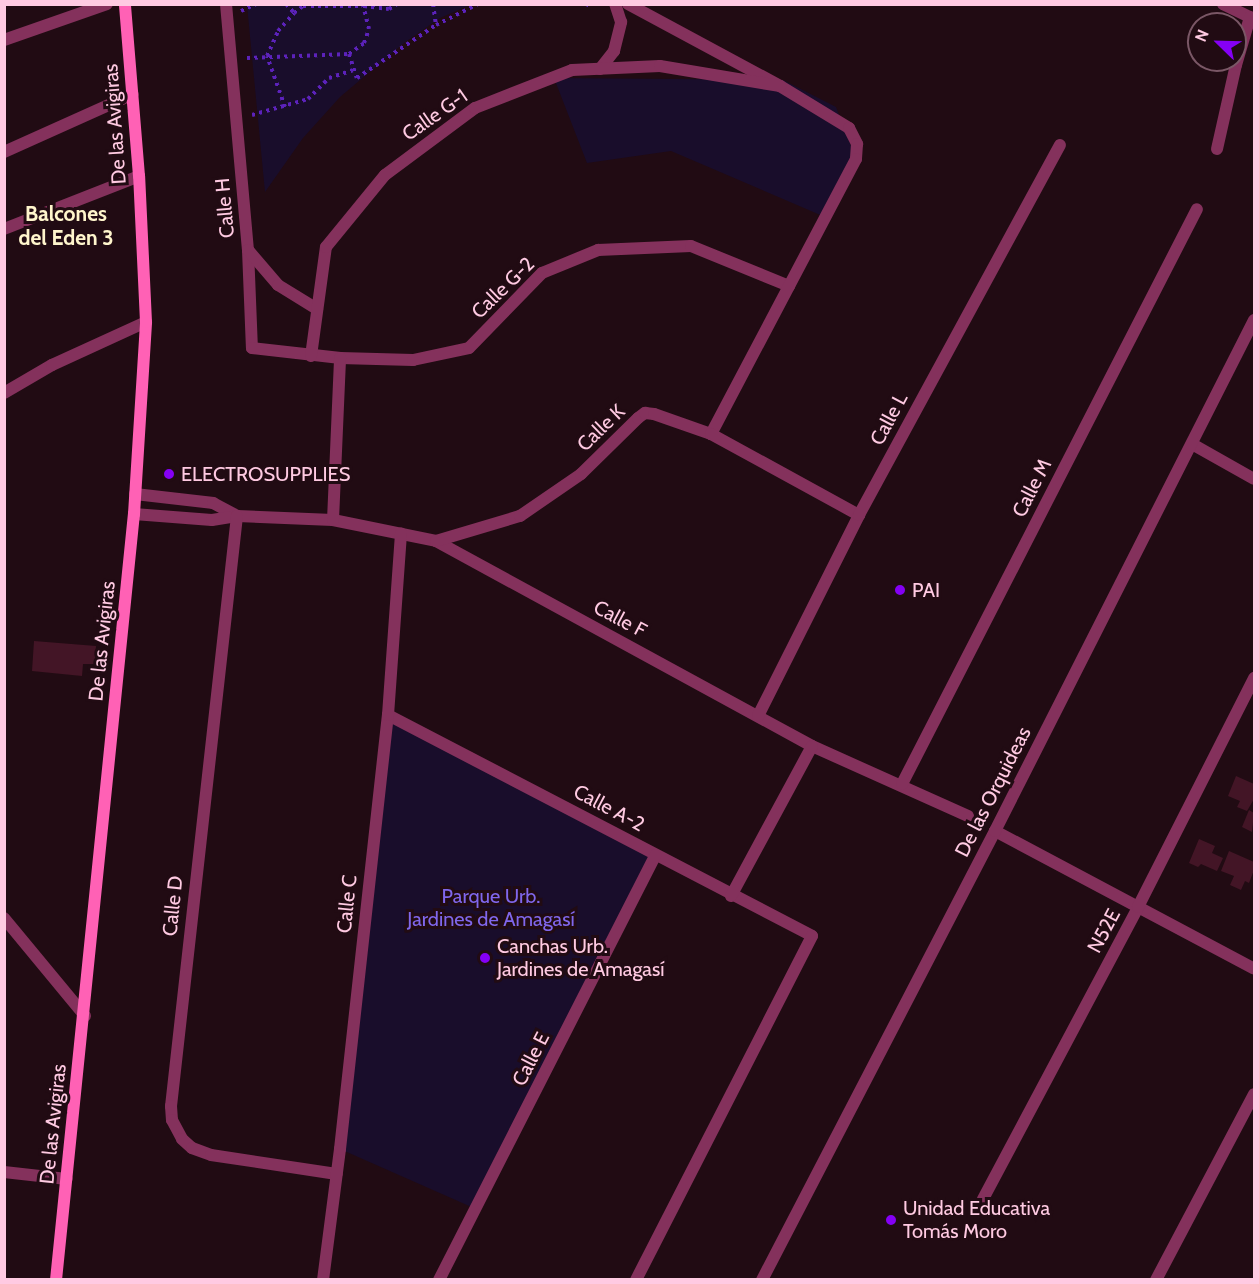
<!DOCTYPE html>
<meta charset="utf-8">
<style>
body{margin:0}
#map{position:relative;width:1259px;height:1284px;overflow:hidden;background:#210b13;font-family:Cabin,sans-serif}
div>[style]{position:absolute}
.green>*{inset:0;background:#190d2b}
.building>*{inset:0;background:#431526}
.path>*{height:4px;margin-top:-2px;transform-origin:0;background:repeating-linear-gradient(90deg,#5c22bb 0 3px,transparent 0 7.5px)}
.street>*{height:12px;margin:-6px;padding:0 6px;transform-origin:6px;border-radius:6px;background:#84315c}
.secondary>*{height:12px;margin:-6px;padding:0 6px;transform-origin:6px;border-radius:6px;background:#ff61b5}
.dots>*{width:16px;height:16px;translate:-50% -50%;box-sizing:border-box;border:3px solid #210b13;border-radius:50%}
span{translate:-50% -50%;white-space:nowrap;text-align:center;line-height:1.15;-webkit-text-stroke:6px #210b13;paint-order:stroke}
.street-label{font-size:20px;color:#ffcae2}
.poi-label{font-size:20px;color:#ffcae2}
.left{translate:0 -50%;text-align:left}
.park-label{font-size:20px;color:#8067ec}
.neighbourhood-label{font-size:21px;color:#fff5cc;font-weight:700}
.frame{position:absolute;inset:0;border:6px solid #ffcae2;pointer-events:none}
.north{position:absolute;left:1187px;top:12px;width:60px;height:60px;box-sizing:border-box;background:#210b13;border:2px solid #7a5766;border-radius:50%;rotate:293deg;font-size:16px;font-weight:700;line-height:24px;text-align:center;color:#ffcae2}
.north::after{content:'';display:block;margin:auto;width:21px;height:27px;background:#8500f5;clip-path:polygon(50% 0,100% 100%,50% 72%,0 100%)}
</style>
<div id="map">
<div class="green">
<div style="clip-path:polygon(247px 5px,247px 4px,470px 5px,440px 18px,404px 43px,340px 97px,303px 138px,265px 192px)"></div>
<div style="clip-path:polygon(554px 78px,783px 80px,836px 107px,855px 156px,825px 217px,671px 151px,587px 163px)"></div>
<div style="clip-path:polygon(388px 715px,656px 855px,476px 1209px,340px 1149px)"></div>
</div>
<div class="building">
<div style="clip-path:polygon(34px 641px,96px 646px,95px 664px,83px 664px,82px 676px,32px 671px)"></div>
<div style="clip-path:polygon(1236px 776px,1254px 784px,1254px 799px,1247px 811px,1237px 807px,1240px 801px,1228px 796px)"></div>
<div style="clip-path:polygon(1249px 810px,1254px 813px,1252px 832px,1242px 827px)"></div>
<div style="clip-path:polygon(1199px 839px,1215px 846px,1212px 853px,1223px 858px,1217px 871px,1201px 864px,1198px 867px,1189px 863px)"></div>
<div style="clip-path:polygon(1229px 851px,1254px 862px,1254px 870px,1249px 883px,1245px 881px,1241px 890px,1230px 885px,1234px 876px,1221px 871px)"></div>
</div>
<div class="path">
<div style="left:286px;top:4px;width:12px;rotate:48deg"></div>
<div style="left:433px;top:4px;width:21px;rotate:82deg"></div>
<div style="left:586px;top:4px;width:4px;rotate:27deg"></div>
<div style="left:241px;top:11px;width:17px;rotate:-25deg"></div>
<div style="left:349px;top:54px;width:25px;rotate:72deg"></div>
<div style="left:357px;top:78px;width:95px;rotate:-33.9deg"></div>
<div style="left:436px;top:25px;width:47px;rotate:-26.6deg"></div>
<div style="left:247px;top:58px;width:102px;rotate:-2.2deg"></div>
<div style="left:349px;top:54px;width:19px;rotate:-36deg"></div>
<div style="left:364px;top:43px;width:15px;rotate:-70deg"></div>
<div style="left:369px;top:29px;width:25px;rotate:-104deg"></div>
<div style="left:285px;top:107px;width:54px;rotate:-109.4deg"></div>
<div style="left:267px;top:56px;width:27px;rotate:-66deg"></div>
<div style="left:278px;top:31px;width:24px;rotate:-48deg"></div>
<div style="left:294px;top:13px;width:11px;rotate:-38deg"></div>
<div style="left:303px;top:6px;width:61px"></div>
<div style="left:364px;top:6px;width:25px;rotate:7deg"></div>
<div style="left:389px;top:9px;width:9px;rotate:-32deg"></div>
<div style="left:252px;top:115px;width:58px;rotate:-15.9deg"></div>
<div style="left:308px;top:99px;width:30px;rotate:-45deg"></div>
<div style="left:329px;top:78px;width:25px;rotate:-18deg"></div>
</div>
<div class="street">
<div style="left:226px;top:4px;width:247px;rotate:84.9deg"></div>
<div style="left:248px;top:250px;width:98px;rotate:87.7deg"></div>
<div style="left:252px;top:348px;width:89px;rotate:6.5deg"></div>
<div style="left:340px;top:358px;width:73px;rotate:1.6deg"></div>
<div style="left:413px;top:360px;width:57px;rotate:-12.1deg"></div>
<div style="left:469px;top:348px;width:105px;rotate:-45.8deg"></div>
<div style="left:542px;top:273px;width:61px;rotate:-22.3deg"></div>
<div style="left:598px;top:250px;width:93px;rotate:-2.5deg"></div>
<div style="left:691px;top:246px;width:106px;rotate:22.2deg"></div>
<div style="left:628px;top:4px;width:173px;rotate:28.3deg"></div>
<div style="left:780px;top:86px;width:81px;rotate:31.3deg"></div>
<div style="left:849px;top:128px;width:18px;rotate:63deg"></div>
<div style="left:857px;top:144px;width:15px;rotate:94deg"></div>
<div style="left:856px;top:159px;width:311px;rotate:117.8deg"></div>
<div style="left:1223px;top:4px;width:34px;rotate:26deg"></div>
<div style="left:4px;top:40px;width:109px;rotate:-19.3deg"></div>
<div style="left:600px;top:69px;width:23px;rotate:-52deg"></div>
<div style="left:614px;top:51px;width:30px;rotate:-76deg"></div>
<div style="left:621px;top:22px;width:19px;rotate:-108deg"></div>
<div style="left:1217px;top:149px;width:86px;rotate:-77.3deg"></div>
<div style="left:1236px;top:65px;width:50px;rotate:-73.7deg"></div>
<div style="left:4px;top:152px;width:141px;rotate:-24.2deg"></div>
<div style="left:4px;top:229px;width:145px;rotate:-21.4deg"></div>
<div style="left:248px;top:250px;width:46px;rotate:49.4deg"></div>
<div style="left:278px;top:285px;width:46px;rotate:31.6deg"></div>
<div style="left:311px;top:356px;width:110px;rotate:-82.2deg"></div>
<div style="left:326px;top:247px;width:93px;rotate:-50.7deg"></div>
<div style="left:385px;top:175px;width:112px;rotate:-36.7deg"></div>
<div style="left:475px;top:108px;width:104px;rotate:-21.4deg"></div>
<div style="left:572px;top:70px;width:88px;rotate:-2.6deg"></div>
<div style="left:660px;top:66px;width:122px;rotate:9.5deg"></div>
<div style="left:4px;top:393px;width:56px;rotate:-30.3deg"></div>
<div style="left:52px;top:365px;width:103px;rotate:-24.6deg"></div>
<div style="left:1192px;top:444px;width:71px;rotate:29.4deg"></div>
<div style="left:135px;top:494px;width:79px;rotate:6.6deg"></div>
<div style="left:213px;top:503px;width:27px;rotate:28deg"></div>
<div style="left:134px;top:514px;width:78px;rotate:4.4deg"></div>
<div style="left:212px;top:520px;width:25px;rotate:-9deg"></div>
<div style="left:237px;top:516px;width:96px;rotate:2.4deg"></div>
<div style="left:333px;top:520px;width:105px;rotate:11.5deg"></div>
<div style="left:436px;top:541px;width:428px;rotate:28.6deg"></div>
<div style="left:812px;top:746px;width:171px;rotate:24.2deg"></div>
<div style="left:237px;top:516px;width:594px;rotate:96.38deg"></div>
<div style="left:171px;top:1106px;width:14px;rotate:86deg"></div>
<div style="left:172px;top:1120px;width:21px;rotate:62deg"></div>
<div style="left:182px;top:1139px;width:13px;rotate:42deg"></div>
<div style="left:192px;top:1148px;width:20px;rotate:20deg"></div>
<div style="left:211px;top:1155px;width:127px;rotate:8.6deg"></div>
<div style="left:333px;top:520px;width:162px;rotate:-87.5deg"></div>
<div style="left:436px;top:541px;width:88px;rotate:-16.6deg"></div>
<div style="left:520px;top:516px;width:74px;rotate:-34.5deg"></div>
<div style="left:581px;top:474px;width:80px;rotate:-44.5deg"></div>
<div style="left:638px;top:418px;width:9px;rotate:-36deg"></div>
<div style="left:645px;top:413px;width:9px;rotate:6deg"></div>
<div style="left:654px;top:414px;width:60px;rotate:19.3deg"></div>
<div style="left:711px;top:434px;width:169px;rotate:28.7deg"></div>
<div style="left:388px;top:715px;width:478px;rotate:27.5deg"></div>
<div style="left:812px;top:936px;width:386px;rotate:117.1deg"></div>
<div style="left:758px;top:716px;width:225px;rotate:-63.3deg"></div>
<div style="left:859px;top:515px;width:421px;rotate:-61.5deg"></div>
<div style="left:902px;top:784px;width:646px;rotate:-62.84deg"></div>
<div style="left:995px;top:831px;width:293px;rotate:28deg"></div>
<div style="left:731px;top:896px;width:170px;rotate:-61.6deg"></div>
<div style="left:4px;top:918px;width:127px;rotate:50.4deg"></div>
<div style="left:4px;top:1172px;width:63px;rotate:6.3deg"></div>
<div style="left:983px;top:1199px;width:331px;rotate:-62deg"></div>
<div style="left:1138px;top:907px;width:257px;rotate:-63.1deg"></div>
<div style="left:323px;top:1280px;width:132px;rotate:-82.6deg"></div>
<div style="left:340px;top:1149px;width:437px;rotate:-83.7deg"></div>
<div style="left:388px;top:715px;width:182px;rotate:-85.9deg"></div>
<div style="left:439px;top:1280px;width:477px;rotate:-63deg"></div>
<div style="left:762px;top:1280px;width:506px;rotate:-62.57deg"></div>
<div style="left:995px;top:831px;width:573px;rotate:-63.12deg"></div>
<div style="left:1156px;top:1280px;width:210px;rotate:-62.2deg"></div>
</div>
<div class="secondary">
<div style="left:56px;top:1280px;width:770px;rotate:-84.19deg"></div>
<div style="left:134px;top:514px;width:192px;rotate:-86.4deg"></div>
<div style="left:146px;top:322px;width:146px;rotate:-92.7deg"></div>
<div style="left:139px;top:176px;width:173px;rotate:-94.7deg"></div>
</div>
<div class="dots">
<div style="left:169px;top:474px;background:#8500f5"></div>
<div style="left:900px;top:590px;background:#8500f5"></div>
<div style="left:485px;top:958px;background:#8500f5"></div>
<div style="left:891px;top:1220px;background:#8500f5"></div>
</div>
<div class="street-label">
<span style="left:435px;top:115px;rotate:-35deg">Calle G-1</span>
<span style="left:115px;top:124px;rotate:-94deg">De las Avigiras</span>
<span style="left:225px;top:208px;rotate:-95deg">Calle H</span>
<span style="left:503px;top:288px;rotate:-44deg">Calle G-2</span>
<span style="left:889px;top:419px;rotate:-62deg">Calle L</span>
<span style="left:601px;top:428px;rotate:-44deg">Calle K</span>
<span style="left:1032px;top:488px;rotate:-63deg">Calle M</span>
<span style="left:620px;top:619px;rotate:28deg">Calle F</span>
<span style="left:102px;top:641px;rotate:-84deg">De las Avigiras</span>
<span style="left:993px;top:792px;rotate:-63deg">De las Orquideas</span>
<span style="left:609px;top:808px;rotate:28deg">Calle A-2</span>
<span style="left:347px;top:904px;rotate:-84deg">Calle C</span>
<span style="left:173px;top:906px;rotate:-84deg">Calle D</span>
<span style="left:1104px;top:931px;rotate:-62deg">N52E</span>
<span style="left:531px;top:1059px;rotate:-63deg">Calle E</span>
<span style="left:53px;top:1124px;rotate:-84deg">De las Avigiras</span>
</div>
<div class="poi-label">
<span class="left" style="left:181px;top:474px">ELECTROSUPPLIES</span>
<span class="left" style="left:912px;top:590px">PAI</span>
<span class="left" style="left:497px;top:958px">Canchas Urb.<br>Jardines de Amagasí</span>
<span class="left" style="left:903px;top:1220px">Unidad Educativa<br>Tomás Moro</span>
</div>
<div class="park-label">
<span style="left:491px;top:908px">Parque Urb.<br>Jardines de Amagasí</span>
</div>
<div class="neighbourhood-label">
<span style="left:66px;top:226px">Balcones<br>del Eden 3</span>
</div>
<div class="frame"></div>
<div class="north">N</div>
</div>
